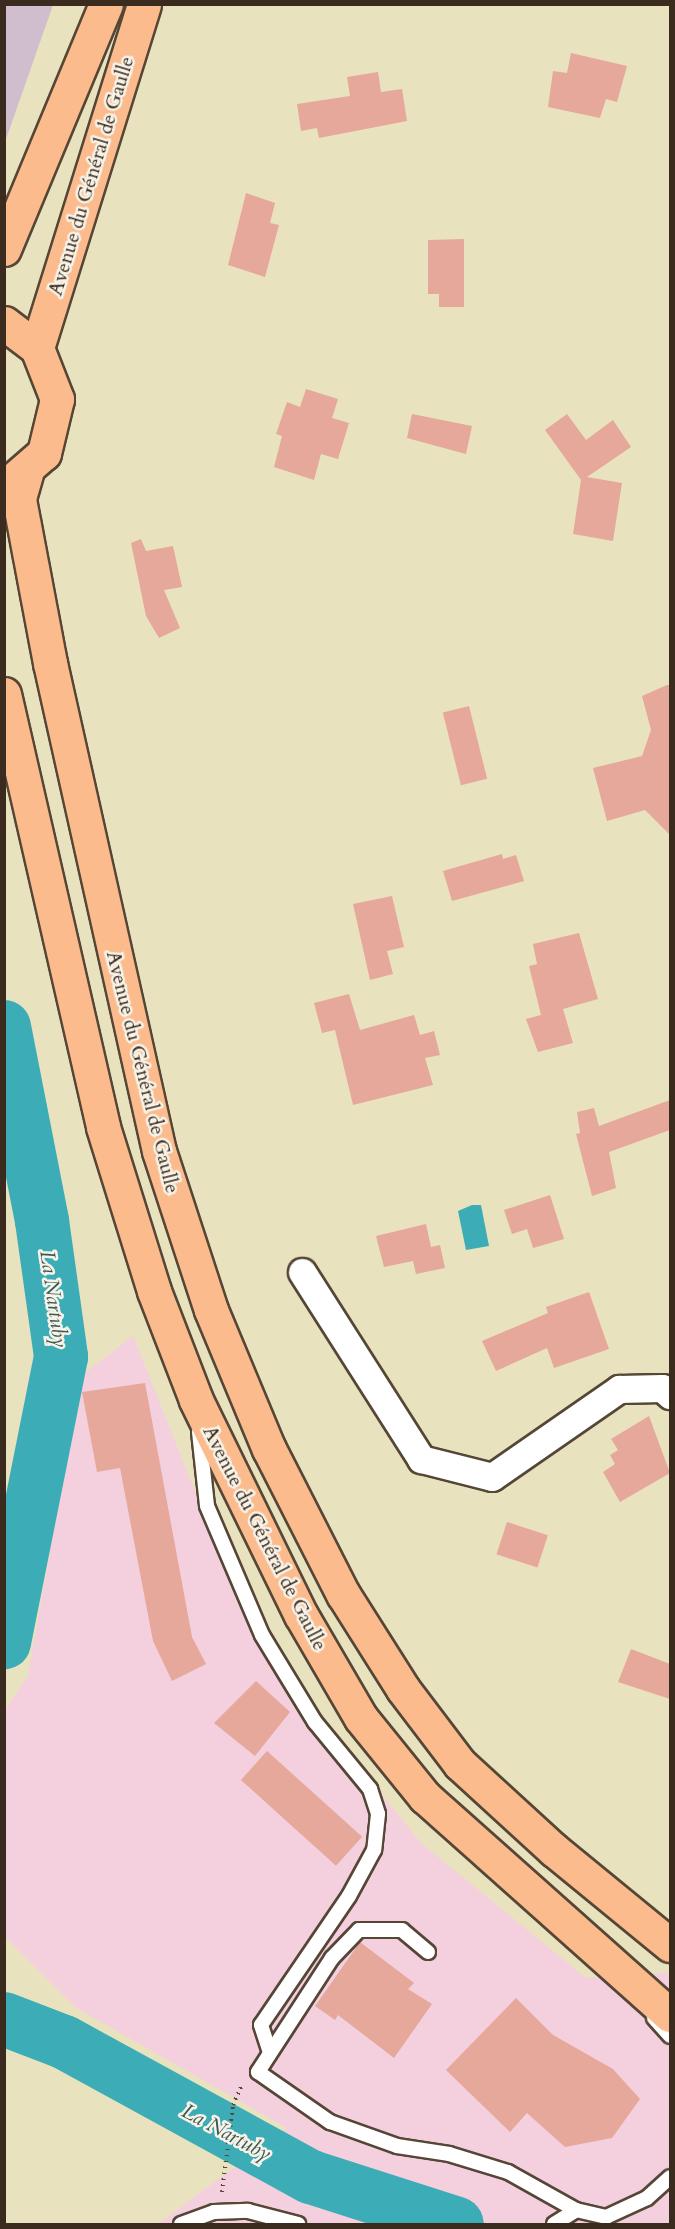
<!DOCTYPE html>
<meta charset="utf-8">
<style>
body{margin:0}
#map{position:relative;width:675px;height:2229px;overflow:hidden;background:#e9e2bf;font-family:Cardo,serif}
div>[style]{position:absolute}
.built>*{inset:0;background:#f4cfde}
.industrial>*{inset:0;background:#d0bdce}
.water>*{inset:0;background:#3cadb6}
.river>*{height:54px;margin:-27px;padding:0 27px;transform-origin:27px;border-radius:27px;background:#3cadb6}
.building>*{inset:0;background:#e5a89b;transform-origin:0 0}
.path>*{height:4px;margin-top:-2px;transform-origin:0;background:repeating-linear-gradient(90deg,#554636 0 1.5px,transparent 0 6px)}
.roads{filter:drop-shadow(2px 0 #554636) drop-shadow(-2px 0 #554636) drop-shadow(0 2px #554636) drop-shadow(0 -2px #554636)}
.service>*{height:14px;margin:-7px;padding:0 7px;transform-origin:7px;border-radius:7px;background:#fff}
.minor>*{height:27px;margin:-13.5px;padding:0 13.5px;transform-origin:13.5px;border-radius:13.5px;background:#fff}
.primary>*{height:33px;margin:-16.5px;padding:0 16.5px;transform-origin:16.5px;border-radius:16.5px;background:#fbbb8d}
span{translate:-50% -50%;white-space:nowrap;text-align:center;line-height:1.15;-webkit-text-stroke:5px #f7f3e8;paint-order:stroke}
.street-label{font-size:20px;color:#3b2a1e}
.water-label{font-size:21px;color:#3b5853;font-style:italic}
.frame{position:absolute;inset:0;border:6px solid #3b2a1e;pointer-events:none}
</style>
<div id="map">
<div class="built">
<div style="clip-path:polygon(133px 1336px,252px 1634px,421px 1843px,586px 1978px,670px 1972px,670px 2224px,158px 2224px,287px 2128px,75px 2007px,5px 1937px,4px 1711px,28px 1676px,81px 1376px)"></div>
</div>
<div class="industrial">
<div style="clip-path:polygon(5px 4px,53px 5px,5px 142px,4px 5px)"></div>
</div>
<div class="water">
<div style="clip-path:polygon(472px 1205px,481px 1205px,489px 1246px,466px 1250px,458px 1211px)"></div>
</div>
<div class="river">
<div style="left:4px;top:1027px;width:198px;rotate:78.9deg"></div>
<div style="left:42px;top:1221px;width:137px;rotate:82deg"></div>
<div style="left:61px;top:1357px;width:291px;rotate:101.3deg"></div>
<div style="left:4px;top:2019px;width:64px;rotate:21deg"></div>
<div style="left:64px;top:2042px;width:281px;rotate:28.7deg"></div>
<div style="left:311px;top:2177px;width:153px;rotate:17.8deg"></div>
</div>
<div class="building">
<div style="clip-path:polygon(571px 53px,627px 66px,617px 102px,606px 99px,600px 118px,548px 107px,553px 71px,567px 73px)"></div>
<div style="clip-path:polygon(378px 72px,381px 92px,402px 89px,407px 121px,319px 138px,317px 128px,301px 131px,297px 104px,350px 96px,347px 77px)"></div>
<div style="clip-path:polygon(246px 193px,275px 203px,270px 223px,279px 225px,265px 277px,228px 265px)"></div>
<div style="clip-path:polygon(464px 239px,464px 307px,439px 307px,439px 294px,428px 294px,428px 240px)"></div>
<div style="clip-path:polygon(306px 389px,338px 399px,332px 418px,349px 423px,338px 459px,321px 454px,314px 480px,274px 467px,282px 436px,276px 434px,287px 402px,300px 407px)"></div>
<div style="clip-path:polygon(412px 414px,472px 426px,466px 454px,407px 438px)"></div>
<div style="clip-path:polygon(567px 414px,586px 440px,613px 420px,631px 447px,587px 477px,622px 483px,613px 541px,573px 534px,581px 480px,545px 430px)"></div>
<div style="clip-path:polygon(141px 539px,146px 551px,173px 546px,182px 587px,164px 590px,180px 628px,159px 638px,146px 616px,131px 543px)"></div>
<div style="clip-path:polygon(667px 685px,670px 685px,670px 835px,645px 810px,607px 821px,593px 768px,642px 756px,651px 730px,642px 696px)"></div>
<div style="left:469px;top:706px;width:75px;height:27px;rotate:76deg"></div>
<div style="clip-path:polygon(502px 854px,503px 859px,516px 855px,524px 881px,452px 901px,443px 871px)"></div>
<div style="clip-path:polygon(392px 896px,404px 947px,387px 951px,393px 974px,370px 980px,353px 904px)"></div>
<div style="clip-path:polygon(579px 933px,598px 999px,563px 1009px,573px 1043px,538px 1052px,526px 1019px,541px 1015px,529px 966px,537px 964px,533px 944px)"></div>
<div style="clip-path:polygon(349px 994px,360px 1030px,414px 1015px,420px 1035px,434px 1031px,440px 1055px,425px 1058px,433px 1085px,353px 1105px,335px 1030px,322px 1033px,314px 1003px)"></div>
<div style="clip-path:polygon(670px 1100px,670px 1130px,609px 1152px,616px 1188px,592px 1196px,576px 1134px,580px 1133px,577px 1112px,594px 1108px,599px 1126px)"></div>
<div style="clip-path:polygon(550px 1195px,564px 1239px,533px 1248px,527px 1229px,512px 1234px,504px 1210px)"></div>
<div style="clip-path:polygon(426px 1224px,431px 1247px,440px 1245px,445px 1268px,416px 1274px,413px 1261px,384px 1267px,376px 1236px)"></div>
<div style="clip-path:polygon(589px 1292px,609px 1349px,554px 1368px,547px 1348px,496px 1371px,482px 1341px,548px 1313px,546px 1307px)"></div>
<div style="clip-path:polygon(145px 1383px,192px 1637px,206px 1664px,172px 1681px,153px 1641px,120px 1468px,97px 1472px,82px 1392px)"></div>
<div style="clip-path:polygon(649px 1416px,670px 1473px,620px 1502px,603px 1472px,615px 1464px,610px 1455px,618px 1450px,611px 1439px)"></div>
<div style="left:507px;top:1522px;width:43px;height:34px;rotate:18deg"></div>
<div style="clip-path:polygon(631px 1649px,670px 1664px,670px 1699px,618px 1682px)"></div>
<div style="clip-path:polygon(256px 1681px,290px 1712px,255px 1756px,214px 1723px)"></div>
<div style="left:267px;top:1751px;width:128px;height:39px;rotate:42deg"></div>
<div style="clip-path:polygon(360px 1942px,414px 1983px,408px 1989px,432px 2004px,394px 2058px,338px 2015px,335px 2020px,315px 2006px)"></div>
<div style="clip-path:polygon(516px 1998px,553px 2035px,613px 2069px,640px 2099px,612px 2138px,565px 2147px,527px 2113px,510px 2132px,446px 2070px)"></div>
</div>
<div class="path">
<div style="left:222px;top:2192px;width:88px;rotate:-82.8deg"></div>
<div style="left:233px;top:2105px;width:22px;rotate:-66deg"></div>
</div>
<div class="roads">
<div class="service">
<div style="left:199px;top:1432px;width:74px;rotate:83.8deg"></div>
<div style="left:207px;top:1506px;width:140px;rotate:66.9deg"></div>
<div style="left:262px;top:1635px;width:102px;rotate:58.7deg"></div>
<div style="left:315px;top:1722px;width:87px;rotate:50.6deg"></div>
<div style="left:370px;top:1789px;width:26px;rotate:72deg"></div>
<div style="left:378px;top:1814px;width:36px;rotate:96deg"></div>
<div style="left:374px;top:1850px;width:52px;rotate:118.5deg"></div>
<div style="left:349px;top:1896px;width:156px;rotate:124.3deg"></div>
<div style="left:261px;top:2025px;width:26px;rotate:72deg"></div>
<div style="left:428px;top:1952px;width:34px;rotate:-140deg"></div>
<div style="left:402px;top:1930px;width:43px;rotate:180deg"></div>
<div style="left:359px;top:1930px;width:39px;rotate:134deg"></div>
<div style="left:332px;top:1958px;width:136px;rotate:123deg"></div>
<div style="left:258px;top:2072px;width:88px;rotate:34.8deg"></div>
<div style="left:330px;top:2122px;width:71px;rotate:19.7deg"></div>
<div style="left:397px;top:2146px;width:53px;rotate:8.7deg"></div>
<div style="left:449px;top:2154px;width:62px;rotate:17deg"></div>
<div style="left:508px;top:2172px;width:78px;rotate:29.2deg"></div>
<div style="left:654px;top:2018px;width:24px;rotate:48deg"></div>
<div style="left:181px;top:2224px;width:35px;rotate:-20deg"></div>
<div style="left:214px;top:2212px;width:34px;rotate:-2deg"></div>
<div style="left:248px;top:2211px;width:52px;rotate:14.6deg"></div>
<div style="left:554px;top:2224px;width:26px;rotate:-32deg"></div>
<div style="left:576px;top:2210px;width:31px;rotate:13deg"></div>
<div style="left:606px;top:2217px;width:45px;rotate:-24.9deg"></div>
<div style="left:647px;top:2198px;width:31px;rotate:-42deg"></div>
</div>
<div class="minor">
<div style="left:302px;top:1272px;width:222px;rotate:57.5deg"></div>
<div style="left:421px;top:1459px;width:73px;rotate:14.2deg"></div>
<div style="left:492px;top:1477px;width:155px;rotate:-34.7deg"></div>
<div style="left:619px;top:1389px;width:43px;rotate:-1.3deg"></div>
<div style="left:662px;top:1388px;width:11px;rotate:41deg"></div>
</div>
<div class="primary">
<div style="left:4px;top:249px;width:265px;rotate:-67.4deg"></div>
<div style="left:4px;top:323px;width:41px;rotate:37.1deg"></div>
<div style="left:37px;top:348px;width:55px;rotate:68.6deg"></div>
<div style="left:57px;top:399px;width:56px;rotate:103.5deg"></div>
<div style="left:44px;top:453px;width:50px;rotate:139deg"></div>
<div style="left:37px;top:348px;width:360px;rotate:-72.7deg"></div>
<div style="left:26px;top:474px;width:26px;rotate:106deg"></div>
<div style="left:19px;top:499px;width:167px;rotate:79.3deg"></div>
<div style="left:50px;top:663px;width:500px;rotate:77.41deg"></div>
<div style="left:159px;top:1151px;width:167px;rotate:71.9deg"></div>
<div style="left:211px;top:1310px;width:151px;rotate:67.4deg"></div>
<div style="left:269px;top:1449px;width:163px;rotate:63deg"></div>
<div style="left:343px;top:1594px;width:112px;rotate:57.7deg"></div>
<div style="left:403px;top:1689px;width:94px;rotate:52.8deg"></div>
<div style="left:460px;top:1764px;width:127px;rotate:42.5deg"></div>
<div style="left:554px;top:1850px;width:150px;rotate:39.3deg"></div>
<div style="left:4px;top:694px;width:444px;rotate:77.1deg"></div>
<div style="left:103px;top:1127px;width:172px;rotate:72.7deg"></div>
<div style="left:154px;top:1291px;width:117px;rotate:68.9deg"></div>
<div style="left:196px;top:1400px;width:239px;rotate:64deg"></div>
<div style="left:301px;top:1615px;width:119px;rotate:59.8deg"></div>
<div style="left:361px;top:1718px;width:102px;rotate:51deg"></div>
<div style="left:425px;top:1797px;width:328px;rotate:41.7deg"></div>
</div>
</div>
<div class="street-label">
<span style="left:91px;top:176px;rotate:-73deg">Avenue du Général de Gaulle</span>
<span style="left:143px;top:1072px;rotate:76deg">Avenue du Général de Gaulle</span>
<span style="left:265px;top:1538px;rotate:63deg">Avenue du Général de Gaulle</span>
</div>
<div class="water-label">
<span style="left:53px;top:1299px;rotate:82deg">La Nartuby</span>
<span style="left:226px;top:2133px;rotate:28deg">La Nartuby</span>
</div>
<div class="frame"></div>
</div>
